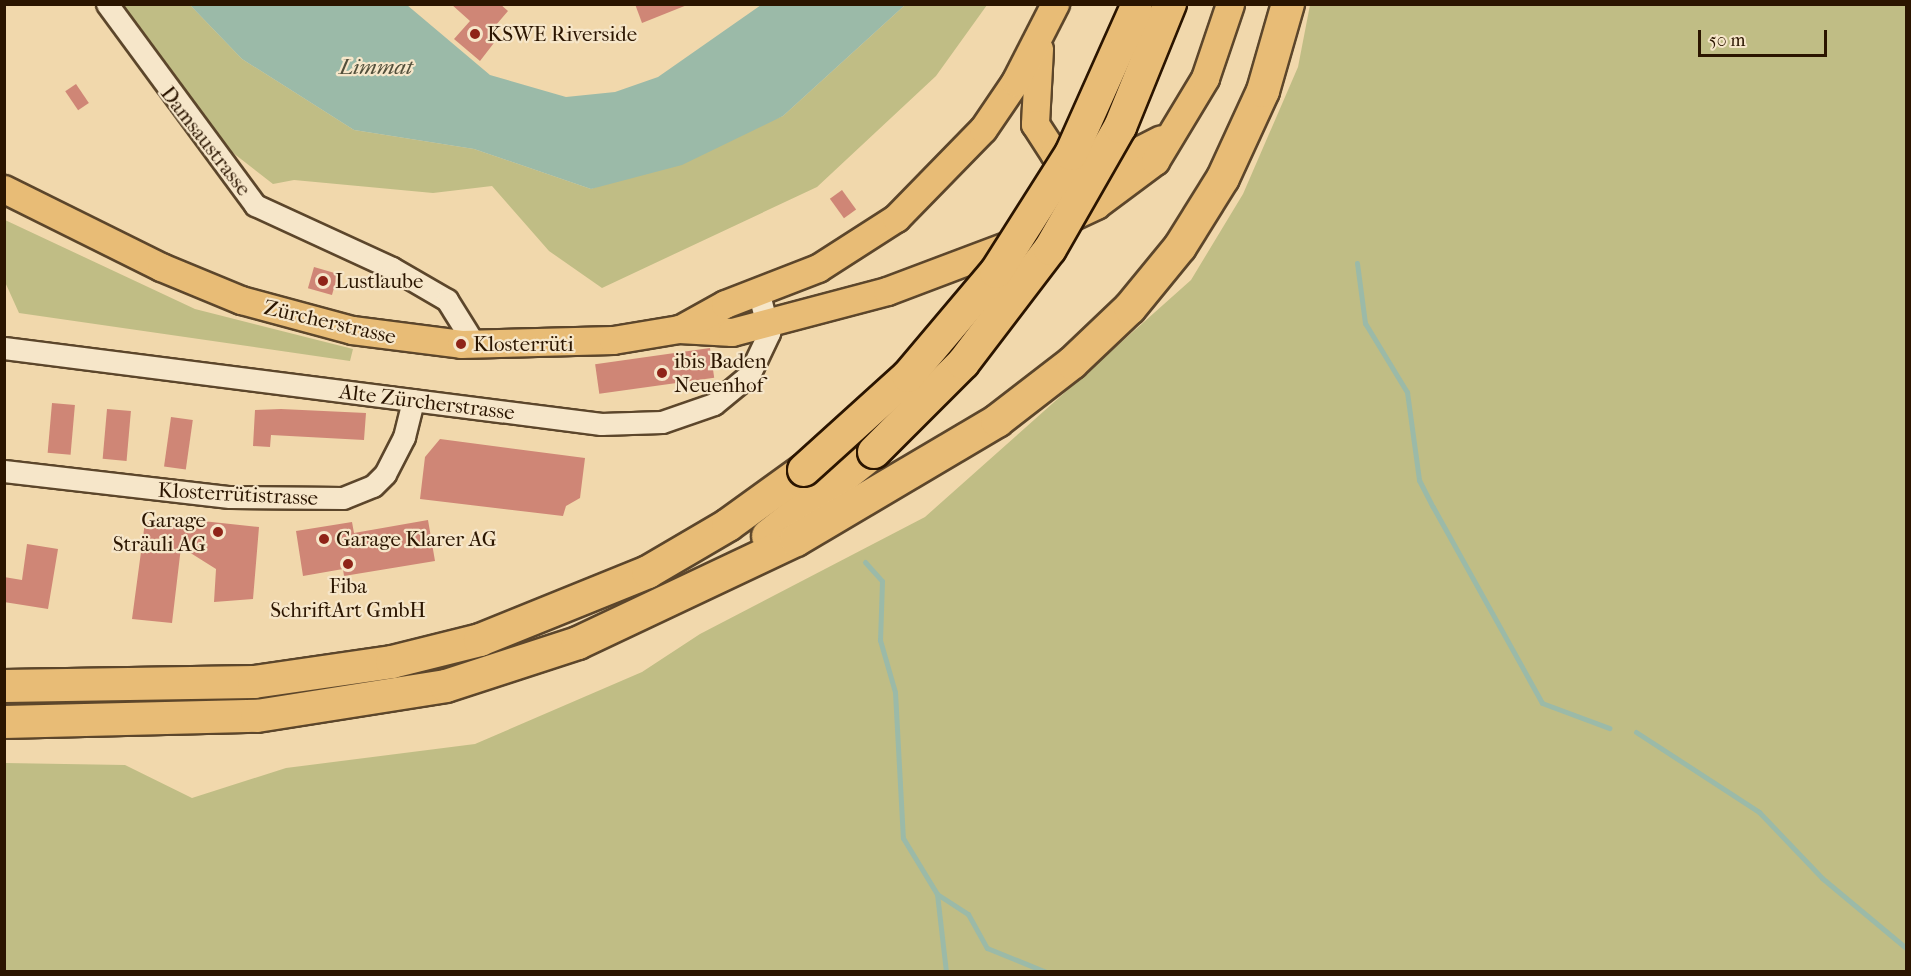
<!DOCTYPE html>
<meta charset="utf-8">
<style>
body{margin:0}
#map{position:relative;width:1911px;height:976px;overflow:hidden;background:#f1d8ac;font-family:"IM FELL French Canon",serif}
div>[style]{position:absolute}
.green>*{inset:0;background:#c0bd85}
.water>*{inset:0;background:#9bbaa8}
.stream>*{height:5px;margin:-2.5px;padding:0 2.5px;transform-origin:2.5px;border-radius:2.5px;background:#9bbaa8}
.building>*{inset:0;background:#cf8676;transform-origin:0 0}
.roads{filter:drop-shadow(2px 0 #5c462b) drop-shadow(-2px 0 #5c462b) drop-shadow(0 2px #5c462b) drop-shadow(0 -2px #5c462b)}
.minor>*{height:21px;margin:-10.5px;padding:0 10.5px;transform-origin:10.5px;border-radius:10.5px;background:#f6e6c9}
.major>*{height:27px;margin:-13.5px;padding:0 13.5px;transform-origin:13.5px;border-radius:13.5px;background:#e8bc76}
.highway>*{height:32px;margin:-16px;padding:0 16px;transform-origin:16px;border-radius:16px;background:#e8bc76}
.bridges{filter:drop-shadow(2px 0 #2b1500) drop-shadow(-2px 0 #2b1500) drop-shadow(0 2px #2b1500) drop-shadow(0 -2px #2b1500)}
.highway-bridge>*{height:32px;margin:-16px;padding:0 16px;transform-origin:16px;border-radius:16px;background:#e8bc76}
.dots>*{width:16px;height:16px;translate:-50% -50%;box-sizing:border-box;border:3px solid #f6e6c9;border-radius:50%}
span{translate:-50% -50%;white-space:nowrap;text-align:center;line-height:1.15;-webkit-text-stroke:4.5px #f6e6c9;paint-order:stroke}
.poi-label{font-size:21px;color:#2b1500}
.left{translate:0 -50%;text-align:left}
.right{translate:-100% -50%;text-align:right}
.street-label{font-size:21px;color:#2b1500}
.water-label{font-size:22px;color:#524f3b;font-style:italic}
.frame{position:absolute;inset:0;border:6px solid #2b1500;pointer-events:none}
.scale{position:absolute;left:1698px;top:30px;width:129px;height:27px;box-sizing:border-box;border:3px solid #2b1500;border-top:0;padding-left:8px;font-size:18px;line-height:21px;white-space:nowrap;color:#2b1500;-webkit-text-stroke:4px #f6e6c9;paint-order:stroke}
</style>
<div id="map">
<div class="green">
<div style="clip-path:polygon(122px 5px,190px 5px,242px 59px,354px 130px,474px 149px,591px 189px,783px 116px,905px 5px,987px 5px,936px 76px,817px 187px,602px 288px,549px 251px,492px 186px,433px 193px,294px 180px,273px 184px,210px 135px)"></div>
<div style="clip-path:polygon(1310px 5px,1906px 5px,1906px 971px,5px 971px,5px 763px,125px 765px,192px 798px,286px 768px,475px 744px,642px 672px,700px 634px,925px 517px,1191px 280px,1243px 194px,1298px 67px)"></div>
<div style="clip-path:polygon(5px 220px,195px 309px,353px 349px,350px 361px,19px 313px,5px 282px)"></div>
</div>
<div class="water">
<div style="clip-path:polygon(190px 5px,407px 5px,490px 75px,566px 97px,615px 92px,658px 77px,761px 5px,905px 5px,783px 116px,682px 165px,591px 189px,474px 149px,354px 130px,242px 59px)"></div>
</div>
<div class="stream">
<div style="left:1357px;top:263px;width:61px;rotate:82.4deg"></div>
<div style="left:1365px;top:323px;width:81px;rotate:58.7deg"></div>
<div style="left:1407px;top:392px;width:89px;rotate:82.2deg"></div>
<div style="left:1419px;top:480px;width:30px;rotate:63deg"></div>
<div style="left:1433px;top:507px;width:224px;rotate:60.9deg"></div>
<div style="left:1542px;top:703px;width:72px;rotate:20.5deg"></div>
<div style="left:865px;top:562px;width:25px;rotate:48deg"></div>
<div style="left:882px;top:581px;width:59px;rotate:91.9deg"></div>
<div style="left:880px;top:640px;width:54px;rotate:73.9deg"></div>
<div style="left:895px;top:692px;width:146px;rotate:86.9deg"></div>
<div style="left:903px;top:838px;width:66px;rotate:58.7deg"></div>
<div style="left:937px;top:894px;width:79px;rotate:83.4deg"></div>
<div style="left:1636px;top:732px;width:147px;rotate:33deg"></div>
<div style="left:1759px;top:812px;width:91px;rotate:46.3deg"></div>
<div style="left:1822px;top:878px;width:109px;rotate:39.8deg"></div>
<div style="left:937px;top:894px;width:37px;rotate:33deg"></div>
<div style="left:968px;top:914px;width:39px;rotate:61deg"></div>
<div style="left:987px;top:948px;width:64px;rotate:22.1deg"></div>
</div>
<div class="building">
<div style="clip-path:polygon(451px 4px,500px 4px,508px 11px,490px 32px,497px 39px,480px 61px,454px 39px,470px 21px)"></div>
<div style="clip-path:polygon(635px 4px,687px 4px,687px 5px,642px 23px)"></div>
<div style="left:76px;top:84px;width:23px;height:13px;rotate:56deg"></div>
<div style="left:842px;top:190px;width:24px;height:15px;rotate:54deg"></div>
<div style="left:314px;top:267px;width:25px;height:22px;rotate:16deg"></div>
<div style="left:710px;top:348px;width:30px;height:116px;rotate:82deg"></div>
<div style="left:52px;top:403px;width:23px;height:50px;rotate:5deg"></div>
<div style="left:107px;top:409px;width:24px;height:50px;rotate:5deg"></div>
<div style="clip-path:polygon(281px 409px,366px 413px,364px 440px,271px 435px,270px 447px,253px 446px,255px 410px)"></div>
<div style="left:171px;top:417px;width:22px;height:50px;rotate:8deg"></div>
<div style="clip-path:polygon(440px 439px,585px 458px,580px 498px,566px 506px,563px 516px,420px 499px,425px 457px)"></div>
<div style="clip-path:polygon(184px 519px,259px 527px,253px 599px,214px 602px,216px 569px,181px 547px,172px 623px,132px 619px,145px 522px,183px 527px)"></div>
<div style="clip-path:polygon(428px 520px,435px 561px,344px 576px,343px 569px,303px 576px,296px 531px,352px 522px,354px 533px)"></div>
<div style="clip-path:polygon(27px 544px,58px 549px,48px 609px,4px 602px,4px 577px,22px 580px)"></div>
</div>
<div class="roads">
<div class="minor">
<div style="left:107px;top:4px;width:250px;rotate:53.6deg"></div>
<div style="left:255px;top:205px;width:151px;rotate:24.7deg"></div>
<div style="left:392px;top:268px;width:64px;rotate:30.2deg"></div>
<div style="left:447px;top:300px;width:53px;rotate:58.1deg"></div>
<div style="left:4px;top:348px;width:602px;rotate:7.25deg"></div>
<div style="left:601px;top:424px;width:61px;rotate:-1.9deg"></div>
<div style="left:662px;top:422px;width:55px;rotate:-19.1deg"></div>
<div style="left:714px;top:404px;width:45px;rotate:-39.6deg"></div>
<div style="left:749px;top:375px;width:47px;rotate:-64.5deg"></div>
<div style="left:769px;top:333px;width:40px;rotate:-104.4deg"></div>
<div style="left:4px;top:471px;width:227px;rotate:6.6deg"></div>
<div style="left:230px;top:497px;width:113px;rotate:0.5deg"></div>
<div style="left:343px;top:498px;width:32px;rotate:-22deg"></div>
<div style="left:373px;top:486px;width:17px;rotate:-45deg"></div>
<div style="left:385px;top:474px;width:42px;rotate:-62.8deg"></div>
<div style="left:404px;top:437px;width:38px;rotate:-76deg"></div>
</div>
<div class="major">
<div style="left:1039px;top:49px;width:75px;rotate:93.1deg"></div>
<div style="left:1035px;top:124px;width:35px;rotate:57deg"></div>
<div style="left:1054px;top:153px;width:25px;rotate:29deg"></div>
<div style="left:1076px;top:165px;width:32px;rotate:2deg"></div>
<div style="left:1108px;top:166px;width:59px;rotate:-27deg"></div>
<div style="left:4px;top:189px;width:175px;rotate:26.4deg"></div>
<div style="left:161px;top:267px;width:87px;rotate:22.4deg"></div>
<div style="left:241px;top:300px;width:115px;rotate:15.1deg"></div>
<div style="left:352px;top:330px;width:110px;rotate:7.3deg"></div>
<div style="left:461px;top:344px;width:152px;rotate:-1.5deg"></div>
<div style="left:613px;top:340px;width:67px;rotate:-9.5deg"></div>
<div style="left:679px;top:329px;width:53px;rotate:3.2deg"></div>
<div style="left:732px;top:332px;width:160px;rotate:-14.8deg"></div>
<div style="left:887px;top:291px;width:144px;rotate:-20.7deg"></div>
<div style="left:1060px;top:222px;width:40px;rotate:-25deg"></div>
<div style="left:1096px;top:205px;width:74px;rotate:-36.7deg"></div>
<div style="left:1155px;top:161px;width:97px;rotate:-58.9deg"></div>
<div style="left:1205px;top:78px;width:78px;rotate:-71.3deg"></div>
<div style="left:680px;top:329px;width:51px;rotate:-29.1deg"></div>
<div style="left:725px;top:304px;width:100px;rotate:-21.2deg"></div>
<div style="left:818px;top:268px;width:93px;rotate:-32.7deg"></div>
<div style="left:896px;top:218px;width:124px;rotate:-45.7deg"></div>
<div style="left:983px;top:129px;width:57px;rotate:-55.8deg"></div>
<div style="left:1015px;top:82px;width:88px;rotate:-62.9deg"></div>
</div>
<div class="highway">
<div style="left:768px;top:536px;width:135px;rotate:-38.4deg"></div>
<div style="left:4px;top:686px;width:250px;rotate:-0.9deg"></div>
<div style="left:254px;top:682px;width:139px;rotate:-8.2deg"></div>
<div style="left:392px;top:662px;width:91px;rotate:-14deg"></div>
<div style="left:480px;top:640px;width:181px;rotate:-22deg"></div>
<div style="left:648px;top:572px;width:93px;rotate:-30.4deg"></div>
<div style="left:728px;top:525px;width:94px;rotate:-35.9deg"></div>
<div style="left:4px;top:722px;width:253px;rotate:-1.4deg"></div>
<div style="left:257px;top:716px;width:191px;rotate:-9deg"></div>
<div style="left:446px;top:686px;width:139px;rotate:-18deg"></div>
<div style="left:578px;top:643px;width:241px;rotate:-25.3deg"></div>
<div style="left:796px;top:540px;width:234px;rotate:-30.6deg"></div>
<div style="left:997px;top:421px;width:95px;rotate:-37.7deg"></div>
<div style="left:1072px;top:363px;width:80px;rotate:-43.5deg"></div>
<div style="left:1130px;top:308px;width:79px;rotate:-50.7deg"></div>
<div style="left:1180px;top:247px;width:81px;rotate:-58.1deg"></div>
<div style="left:1223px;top:178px;width:96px;rotate:-65.3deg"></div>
<div style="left:1263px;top:91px;width:91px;rotate:-74deg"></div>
</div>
</div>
<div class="bridges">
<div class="highway-bridge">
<div style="left:874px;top:452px;width:126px;rotate:-45deg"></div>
<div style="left:963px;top:363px;width:143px;rotate:-52.7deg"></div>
<div style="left:1050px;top:249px;width:141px;rotate:-60.2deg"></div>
<div style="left:1120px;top:127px;width:133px;rotate:-67.9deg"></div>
<div style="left:804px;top:470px;width:140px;rotate:-42.1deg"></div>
<div style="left:908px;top:376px;width:136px;rotate:-49.8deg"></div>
<div style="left:996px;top:272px;width:140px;rotate:-57.6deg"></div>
<div style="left:1071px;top:154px;width:159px;rotate:-65.9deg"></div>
</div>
</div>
<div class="dots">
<div style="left:475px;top:34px;background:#8f2418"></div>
<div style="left:323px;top:281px;background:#8f2418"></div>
<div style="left:461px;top:344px;background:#8f2418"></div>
<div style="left:662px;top:373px;background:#8f2418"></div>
<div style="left:218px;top:532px;background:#8f2418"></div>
<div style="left:324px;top:539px;background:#8f2418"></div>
<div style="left:348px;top:564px;background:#8f2418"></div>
</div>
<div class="poi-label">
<span class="left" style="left:487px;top:34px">KSWE Riverside</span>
<span class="left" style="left:335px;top:281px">Lustlaube</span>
<span class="left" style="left:473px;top:344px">Klosterrüti</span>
<span class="left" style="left:674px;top:373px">ibis Baden<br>Neuenhof</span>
<span class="right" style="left:206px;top:532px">Garage<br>Sträuli AG</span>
<span class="left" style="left:336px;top:539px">Garage Klarer AG</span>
<span style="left:348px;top:598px">Fiba<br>SchriftArt GmbH</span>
</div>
<div class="street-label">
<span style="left:206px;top:141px;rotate:52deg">Damsaustrasse</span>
<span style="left:330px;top:322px;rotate:13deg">Zürcherstrasse</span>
<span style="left:427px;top:402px;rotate:7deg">Alte Zürcherstrasse</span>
<span style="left:238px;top:494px;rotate:3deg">Klosterrütistrasse</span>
</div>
<div class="water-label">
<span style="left:376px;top:68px">Limmat</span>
</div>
<div class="frame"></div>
<div class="scale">50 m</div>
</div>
